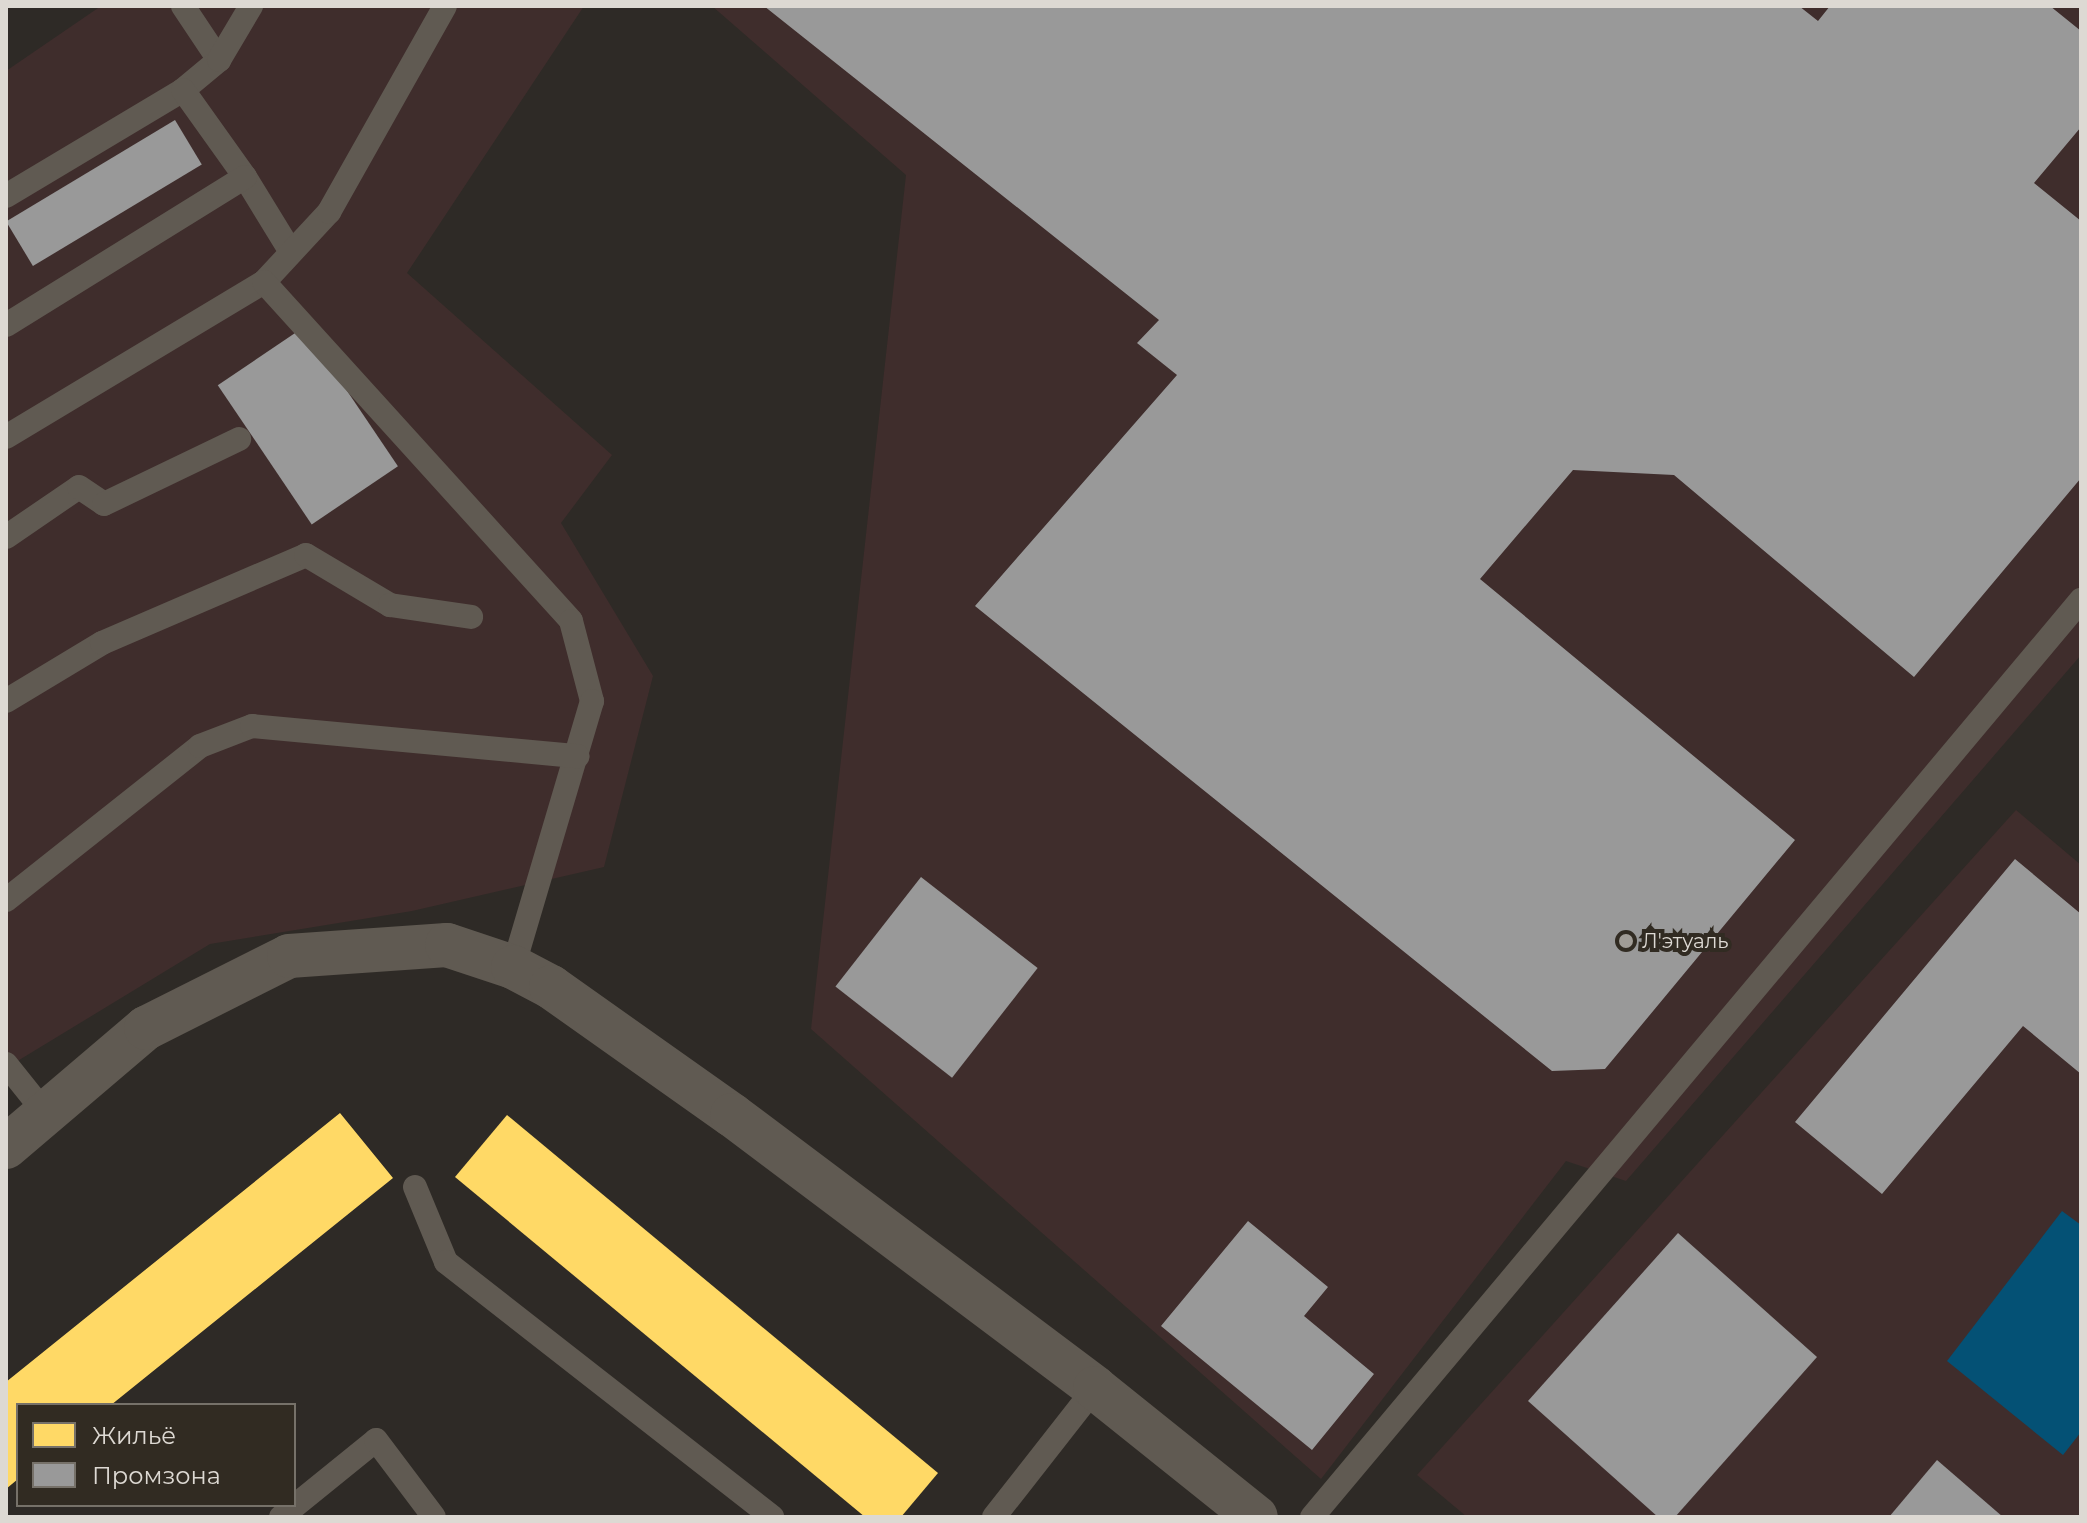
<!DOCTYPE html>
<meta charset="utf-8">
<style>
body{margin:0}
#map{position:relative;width:2087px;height:1523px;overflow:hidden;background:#2e2a26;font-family:Montserrat,sans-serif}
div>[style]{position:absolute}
.industrial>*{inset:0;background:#3f2d2c}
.water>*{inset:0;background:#045175}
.homes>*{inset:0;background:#ffd966}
.industry>*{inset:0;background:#999;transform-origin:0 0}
.service>*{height:24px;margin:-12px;padding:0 12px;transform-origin:12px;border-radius:12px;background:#605a52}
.tertiary>*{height:44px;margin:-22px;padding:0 22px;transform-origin:22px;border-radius:22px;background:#605a52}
.dots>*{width:22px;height:22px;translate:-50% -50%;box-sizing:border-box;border:4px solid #312b22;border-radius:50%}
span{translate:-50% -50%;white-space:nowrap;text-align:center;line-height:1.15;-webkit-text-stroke:8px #312b22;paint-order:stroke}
.poi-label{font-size:20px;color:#ddd9d3}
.left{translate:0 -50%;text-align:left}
.frame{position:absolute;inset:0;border:8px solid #ddd9d3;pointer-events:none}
.legend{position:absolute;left:16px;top:1403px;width:280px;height:104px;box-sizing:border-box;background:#312b22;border:2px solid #767169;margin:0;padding:10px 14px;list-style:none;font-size:24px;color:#ddd9d3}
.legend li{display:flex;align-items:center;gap:16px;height:40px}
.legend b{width:40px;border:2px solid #767169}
</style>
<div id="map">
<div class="industrial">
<div style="clip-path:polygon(101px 6px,584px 6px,407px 273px,612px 455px,561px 523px,653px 676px,604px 867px,412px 911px,210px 944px,6px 1068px,6px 71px)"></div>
<div style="clip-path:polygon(712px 6px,2081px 6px,2081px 655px,1626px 1181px,1566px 1161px,1321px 1479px,811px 1029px,906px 175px)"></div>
<div style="clip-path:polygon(2016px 810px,2081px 865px,2081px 1517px,1467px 1517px,1417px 1475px)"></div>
</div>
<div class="water">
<div style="clip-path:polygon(2062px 1211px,2081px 1225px,2081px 1432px,2063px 1455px,1947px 1361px)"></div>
</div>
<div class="homes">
<div style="clip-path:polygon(340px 1113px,393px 1178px,111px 1405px,18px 1405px,18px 1479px,6px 1489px,6px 1382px)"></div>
<div style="clip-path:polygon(507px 1115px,938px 1473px,901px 1517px,865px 1517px,455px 1177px)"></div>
</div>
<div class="industry">
<div style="clip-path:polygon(764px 6px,1799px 6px,1818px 21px,1830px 6px,2050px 6px,2081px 31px,2081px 127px,2034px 183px,2081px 221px,2081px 478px,1914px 677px,1674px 475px,1573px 470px,1480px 579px,1795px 840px,1605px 1069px,1552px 1071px,975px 606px,1177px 375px,1137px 343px,1159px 320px)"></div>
<div style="left:175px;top:120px;width:52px;height:197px;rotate:59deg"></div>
<div style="left:304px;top:327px;width:168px;height:104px;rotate:56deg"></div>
<div style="clip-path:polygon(2015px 859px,2081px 914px,2081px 1074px,2023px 1026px,1882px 1194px,1795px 1122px)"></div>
<div style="left:921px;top:877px;width:148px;height:139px;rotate:38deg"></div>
<div style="clip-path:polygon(1248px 1221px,1328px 1287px,1304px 1316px,1374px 1374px,1312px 1450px,1161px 1326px)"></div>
<div style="clip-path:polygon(1678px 1233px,1817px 1357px,1675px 1517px,1658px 1517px,1528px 1401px)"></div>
<div style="clip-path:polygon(1937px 1460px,2003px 1517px,1889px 1517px)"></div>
</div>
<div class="service">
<div style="left:183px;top:6px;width:65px;rotate:56.3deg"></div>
<div style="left:183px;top:90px;width:47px;rotate:-39.8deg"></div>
<div style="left:219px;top:60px;width:63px;rotate:-59.3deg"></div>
<div style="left:245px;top:177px;width:88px;rotate:58.5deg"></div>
<div style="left:6px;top:196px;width:206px;rotate:-30.9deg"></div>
<div style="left:183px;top:90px;width:107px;rotate:54.5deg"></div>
<div style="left:245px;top:177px;width:281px;rotate:148.2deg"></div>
<div style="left:264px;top:282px;width:96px;rotate:-47.1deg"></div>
<div style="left:329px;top:212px;width:236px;rotate:-60.6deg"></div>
<div style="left:6px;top:437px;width:301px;rotate:-31deg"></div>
<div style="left:264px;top:282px;width:457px;rotate:47.8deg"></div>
<div style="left:571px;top:621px;width:83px;rotate:75.3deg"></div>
<div style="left:592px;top:701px;width:277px;rotate:106.5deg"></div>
<div style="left:6px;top:537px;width:88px;rotate:-34.4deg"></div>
<div style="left:79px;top:487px;width:30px;rotate:34deg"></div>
<div style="left:104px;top:504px;width:150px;rotate:-25.7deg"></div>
<div style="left:6px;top:701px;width:112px;rotate:-31.1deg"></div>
<div style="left:102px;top:643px;width:222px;rotate:-23.3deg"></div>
<div style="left:306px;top:555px;width:98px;rotate:30.8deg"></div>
<div style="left:390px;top:605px;width:82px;rotate:8.4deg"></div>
<div style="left:6px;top:900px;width:248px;rotate:-38.4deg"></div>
<div style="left:200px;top:746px;width:56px;rotate:-21deg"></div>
<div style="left:252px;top:726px;width:327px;rotate:5.3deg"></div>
<div style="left:6px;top:1064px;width:64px;rotate:51.3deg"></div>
<div style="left:415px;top:1187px;width:81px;rotate:67.5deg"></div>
<div style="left:446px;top:1262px;width:414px;rotate:38deg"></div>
<div style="left:281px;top:1517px;width:122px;rotate:-39deg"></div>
<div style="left:376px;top:1440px;width:96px;rotate:53deg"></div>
<div style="left:994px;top:1517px;width:164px;rotate:-51.9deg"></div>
<div style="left:1312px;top:1517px;width:1197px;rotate:-50.02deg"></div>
</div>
<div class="tertiary">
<div style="left:6px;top:1147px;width:184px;rotate:-40.4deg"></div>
<div style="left:146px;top:1028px;width:160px;rotate:-26.7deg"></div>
<div style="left:289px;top:956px;width:158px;rotate:-4deg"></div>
<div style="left:447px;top:945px;width:70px;rotate:18.4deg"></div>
<div style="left:513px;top:967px;width:43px;rotate:27.8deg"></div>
<div style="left:551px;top:987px;width:222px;rotate:35.3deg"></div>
<div style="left:732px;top:1115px;width:454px;rotate:36.9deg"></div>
<div style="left:1095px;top:1388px;width:206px;rotate:38.7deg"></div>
</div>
<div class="dots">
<div style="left:1626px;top:941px;background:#a09c96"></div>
</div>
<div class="poi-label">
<span class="left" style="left:1642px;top:941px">Л'этуаль</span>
</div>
<div class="frame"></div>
<ul class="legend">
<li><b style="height:22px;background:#ffd966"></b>Жильё</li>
<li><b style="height:22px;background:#999"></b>Промзона</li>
</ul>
</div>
